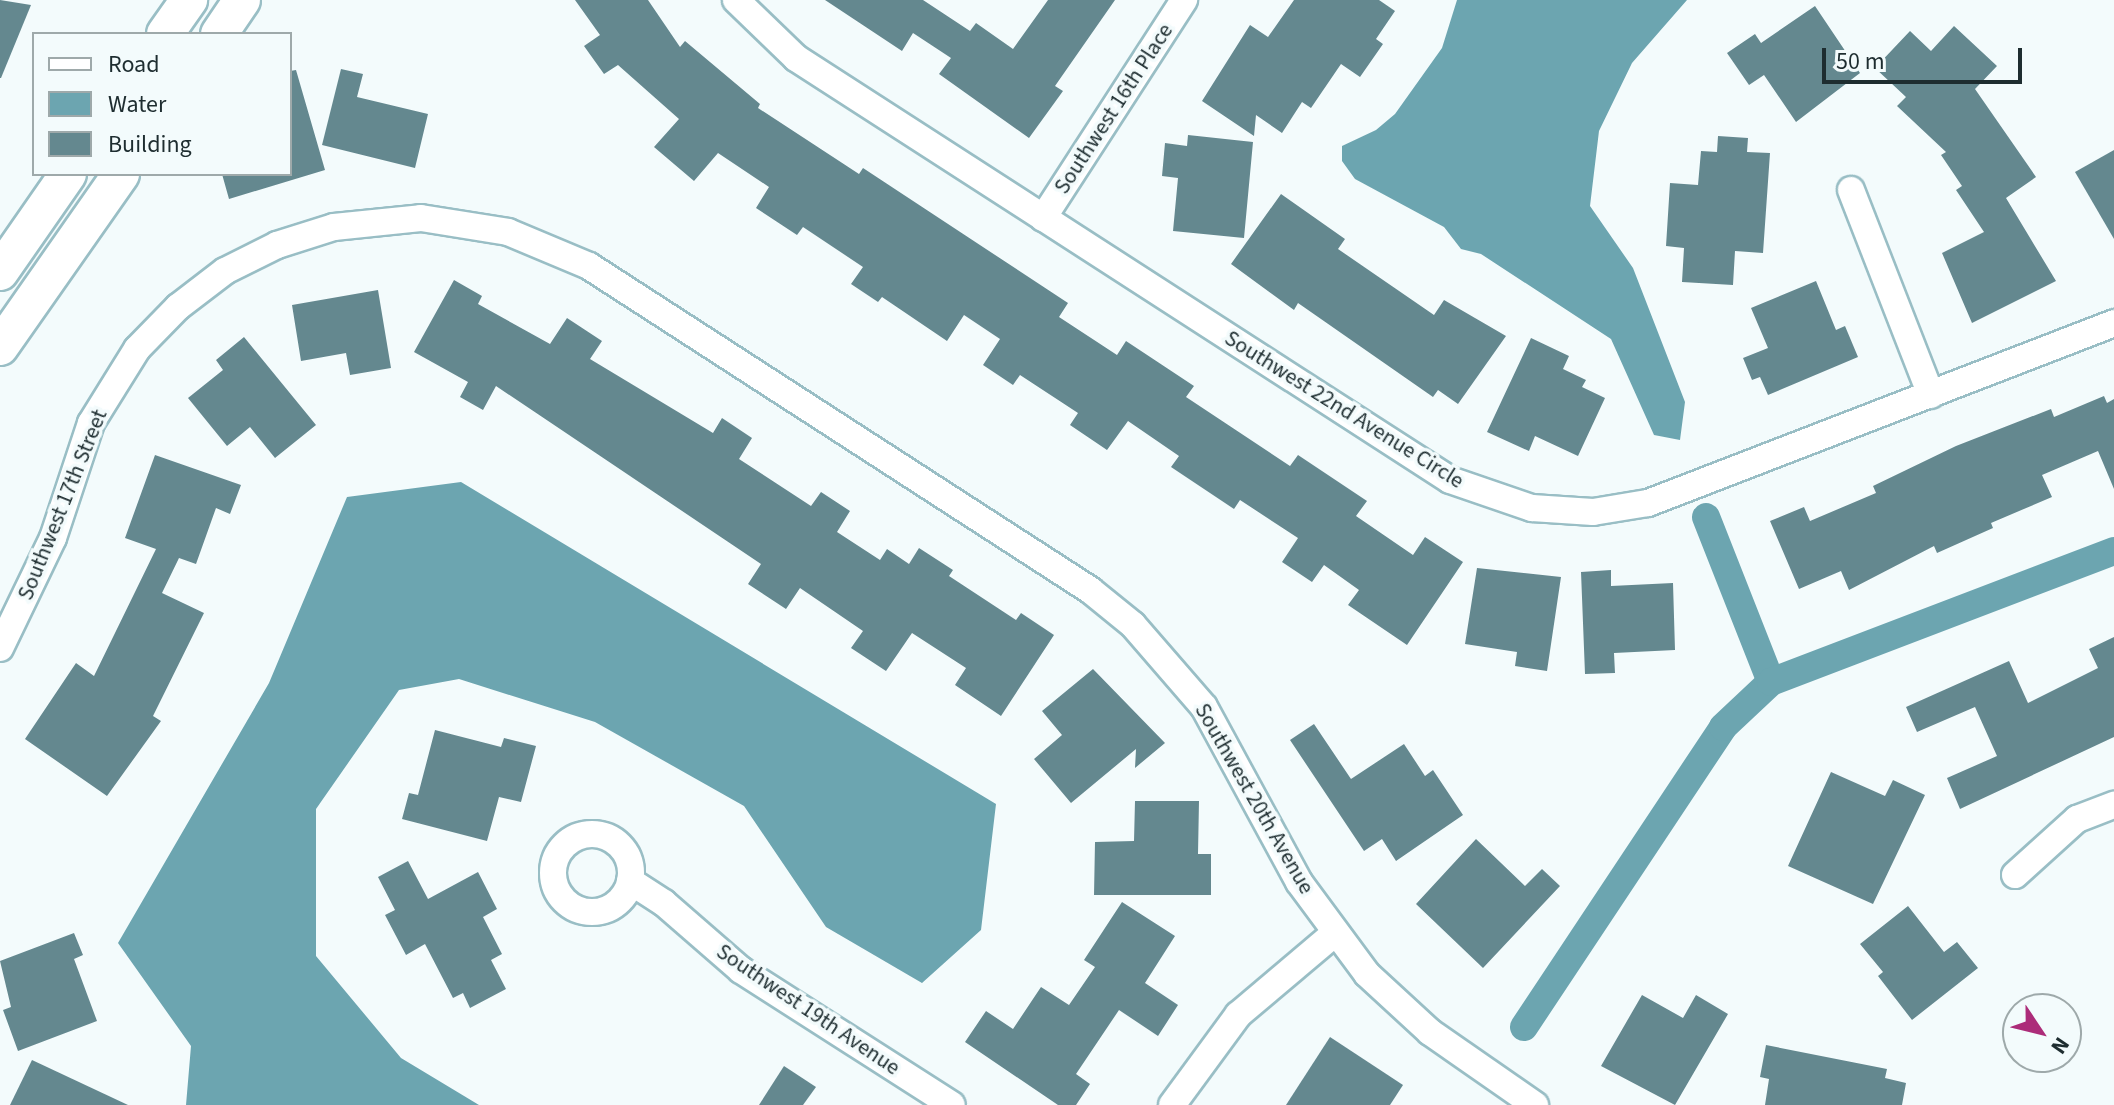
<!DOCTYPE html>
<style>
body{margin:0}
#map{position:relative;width:2114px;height:1105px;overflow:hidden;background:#f3fbfc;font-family:"Source Sans 3",sans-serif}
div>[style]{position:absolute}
.water>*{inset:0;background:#6ca5b0}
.canal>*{height:28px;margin:-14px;padding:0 14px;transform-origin:14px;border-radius:14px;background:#6ca5b0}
.building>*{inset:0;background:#64888f}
.roads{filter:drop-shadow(2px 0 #99bec5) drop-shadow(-2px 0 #99bec5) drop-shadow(0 2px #99bec5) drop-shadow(0 -2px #99bec5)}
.street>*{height:26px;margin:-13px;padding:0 13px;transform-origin:13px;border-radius:13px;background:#fff}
.street>.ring{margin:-13px;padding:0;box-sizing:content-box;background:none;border:26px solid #fff;border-radius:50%}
.secondary>*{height:36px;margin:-18px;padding:0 18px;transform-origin:18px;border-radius:18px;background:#fff}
span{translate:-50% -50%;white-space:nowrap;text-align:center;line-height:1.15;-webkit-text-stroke:7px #f3fbfc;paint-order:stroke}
.street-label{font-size:22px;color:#1e2d30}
.legend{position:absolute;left:32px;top:32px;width:260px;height:144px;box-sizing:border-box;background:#f3fbfc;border:2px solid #9ea9aa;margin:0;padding:10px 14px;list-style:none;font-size:24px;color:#1e2d30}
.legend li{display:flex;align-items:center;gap:16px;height:40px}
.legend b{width:40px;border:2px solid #9ea9aa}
.north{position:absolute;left:2002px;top:993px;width:80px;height:80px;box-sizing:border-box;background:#f3fbfc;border:2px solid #9ea9aa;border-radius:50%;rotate:125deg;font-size:22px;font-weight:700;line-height:32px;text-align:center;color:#1e2d30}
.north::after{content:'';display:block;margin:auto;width:28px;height:36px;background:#ac2c79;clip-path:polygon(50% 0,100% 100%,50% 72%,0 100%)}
.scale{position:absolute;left:1822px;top:48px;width:200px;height:36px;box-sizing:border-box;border:4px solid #1e2d30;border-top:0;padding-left:10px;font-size:24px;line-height:28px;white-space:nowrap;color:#1e2d30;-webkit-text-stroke:6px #f3fbfc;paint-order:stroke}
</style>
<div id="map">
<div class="water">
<div style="clip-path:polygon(1457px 0,1687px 0,1632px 63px,1599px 131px,1590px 206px,1633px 268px,1685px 402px,1680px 440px,1654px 435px,1611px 339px,1481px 254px,1461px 249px,1444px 227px,1355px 179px,1342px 161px,1342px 146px,1376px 130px,1395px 114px,1442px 48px)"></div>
<div style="clip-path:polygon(461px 482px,996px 804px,981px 930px,922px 983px,826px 927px,744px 806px,595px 722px,459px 679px,399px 690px,316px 809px,316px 956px,401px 1058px,479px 1105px,186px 1105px,191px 1046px,118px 943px,269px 683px,347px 497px)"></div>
</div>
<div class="canal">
<div style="left:1706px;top:517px;width:177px;rotate:68.5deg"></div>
<div style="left:1524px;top:1027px;width:360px;rotate:-56.4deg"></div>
<div style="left:1723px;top:727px;width:66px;rotate:-43.2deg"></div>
<div style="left:1771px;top:682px;width:367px;rotate:-20.9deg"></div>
</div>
<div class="building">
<div style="clip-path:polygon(0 0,31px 5px,1px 78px,0 78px)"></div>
<div style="clip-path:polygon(575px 0,648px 0,680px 47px,685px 41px,760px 104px,758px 108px,859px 174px,863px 168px,1068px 303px,1059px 317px,1117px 355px,1126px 341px,1194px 386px,1186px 397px,1290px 466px,1298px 455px,1367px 501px,1356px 516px,1413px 555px,1425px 537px,1463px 562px,1407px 645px,1348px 605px,1359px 590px,1324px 565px,1312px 582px,1282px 562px,1298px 538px,1240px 500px,1234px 509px,1171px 467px,1179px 456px,1128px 421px,1107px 450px,1070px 425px,1078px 413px,1020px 375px,1013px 385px,983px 365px,1000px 339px,964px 315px,947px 341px,882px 297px,878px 302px,851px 284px,863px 267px,803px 227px,797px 235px,756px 208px,769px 187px,718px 153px,694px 181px,654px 147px,679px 119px,618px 65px,604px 74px,584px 46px,600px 35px)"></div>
<div style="clip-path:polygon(825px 0,923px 0,970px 31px,976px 23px,1013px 49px,1048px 0,1115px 0,1055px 86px,1063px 91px,1029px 138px,939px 74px,951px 58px,913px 33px,902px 51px)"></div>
<div style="clip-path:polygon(1294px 0,1379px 0,1395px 11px,1376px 39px,1383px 44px,1360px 77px,1341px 64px,1311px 108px,1302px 102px,1282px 133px,1256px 115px,1254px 136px,1202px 101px,1250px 25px,1268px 37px)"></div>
<div style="clip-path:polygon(1815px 6px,1860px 73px,1796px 122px,1764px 75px,1749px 85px,1727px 53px,1755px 34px,1761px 43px)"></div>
<div style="clip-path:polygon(1954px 26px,1997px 66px,1975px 89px,2036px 177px,2006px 198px,2056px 281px,1972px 323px,1942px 253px,1984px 232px,1956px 190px,1962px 186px,1941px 155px,1946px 152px,1897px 106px,1906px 97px,1875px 68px,1910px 31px,1931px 51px)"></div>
<div style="clip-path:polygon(341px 69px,363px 74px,357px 97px,428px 114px,415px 168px,322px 145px)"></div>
<div style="clip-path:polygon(296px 70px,325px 170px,229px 199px,222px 174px,290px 174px,290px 71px)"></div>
<div style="clip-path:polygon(1188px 135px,1253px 142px,1244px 238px,1173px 231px,1178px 178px,1162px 176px,1165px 143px,1187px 146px)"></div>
<div style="clip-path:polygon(1718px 136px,1748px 138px,1747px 152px,1770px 153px,1763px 253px,1735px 251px,1733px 285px,1682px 282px,1684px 248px,1666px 246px,1670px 183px,1698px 185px,1701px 151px,1717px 152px)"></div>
<div style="clip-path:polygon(2114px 150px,2114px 239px,2075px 172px)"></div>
<div style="clip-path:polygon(1281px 194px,1345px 239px,1338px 249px,1434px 315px,1444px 300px,1506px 336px,1458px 404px,1438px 390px,1433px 397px,1298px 303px,1294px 310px,1231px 264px)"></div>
<div style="clip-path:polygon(454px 280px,482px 296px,478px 304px,550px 344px,567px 318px,602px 341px,590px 359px,713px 433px,722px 418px,752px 438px,739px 459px,811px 506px,821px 492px,850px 511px,837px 532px,880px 560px,887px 549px,909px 564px,919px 548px,953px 570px,949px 576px,1016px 620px,1021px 613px,1054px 635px,1001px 716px,955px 685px,966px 668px,912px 633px,886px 671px,851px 648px,863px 631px,800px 588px,786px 609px,748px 584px,761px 564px,496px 386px,483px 410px,460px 397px,468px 382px,414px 352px)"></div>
<div style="clip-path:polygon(1816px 281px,1836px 330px,1845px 326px,1858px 357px,1768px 395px,1760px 377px,1752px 380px,1743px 358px,1768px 348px,1751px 308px)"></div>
<div style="clip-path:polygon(378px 290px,391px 368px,350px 375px,346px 353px,301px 361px,292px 305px)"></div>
<div style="clip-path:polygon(244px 337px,316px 425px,275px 458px,250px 427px,227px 446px,188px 398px,223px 370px,216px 360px)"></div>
<div style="clip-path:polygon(1531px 338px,1569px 356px,1563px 369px,1586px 380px,1582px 387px,1605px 398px,1578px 456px,1535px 436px,1529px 451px,1487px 432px)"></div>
<div style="clip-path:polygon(2104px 396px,2107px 403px,2114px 399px,2114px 489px,2098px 451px,2042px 475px,2052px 497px,1991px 523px,1993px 528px,1937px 553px,1934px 546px,1849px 590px,1841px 571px,1799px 589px,1770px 521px,1804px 507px,1810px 521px,1876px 493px,1873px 486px,1956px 446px,2051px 409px,2054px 417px)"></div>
<div style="clip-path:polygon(155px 455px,241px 485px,230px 514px,216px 508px,196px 564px,179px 558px,162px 593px,204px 613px,153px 716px,161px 721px,107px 796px,25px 739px,76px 663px,94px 676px,156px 549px,125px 538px)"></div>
<div style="clip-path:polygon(1477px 568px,1561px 577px,1547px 671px,1515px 666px,1517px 652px,1465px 644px)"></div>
<div style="clip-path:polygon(1611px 570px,1611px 586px,1673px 583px,1675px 650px,1614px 653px,1615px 673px,1585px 674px,1581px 572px)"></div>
<div style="clip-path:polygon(2114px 637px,2114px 737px,1960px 809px,1947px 778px,1997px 756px,1975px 707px,1917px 732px,1906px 707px,2009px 661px,2028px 703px,2098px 668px,2089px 649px)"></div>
<div style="clip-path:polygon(1093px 669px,1165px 743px,1135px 768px,1136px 749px,1071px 803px,1034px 759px,1062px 735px,1042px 711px)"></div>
<div style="clip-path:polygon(1314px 724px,1351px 779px,1404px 744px,1425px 776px,1433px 770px,1463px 815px,1396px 861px,1382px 839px,1364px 851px,1290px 740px)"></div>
<div style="clip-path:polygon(435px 730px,501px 747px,504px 738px,536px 746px,521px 802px,499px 797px,487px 841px,402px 819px,409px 793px,418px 795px)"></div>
<div style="clip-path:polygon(1831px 772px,1885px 796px,1893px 780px,1925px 795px,1873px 904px,1788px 866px)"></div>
<div style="clip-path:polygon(1135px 801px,1199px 801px,1198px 854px,1211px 854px,1211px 895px,1094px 895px,1095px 842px,1134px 841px)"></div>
<div style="clip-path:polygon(1476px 839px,1525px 886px,1542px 869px,1560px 886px,1483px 968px,1416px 904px)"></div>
<div style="clip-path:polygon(408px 861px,428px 899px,478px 872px,497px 909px,483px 917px,502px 954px,491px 960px,506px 989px,470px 1008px,463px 993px,453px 998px,425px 944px,406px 955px,385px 915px,395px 910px,378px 877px)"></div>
<div style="clip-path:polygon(1122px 902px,1175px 936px,1145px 983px,1178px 1005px,1158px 1036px,1119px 1010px,1076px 1074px,1090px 1084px,1076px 1105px,1058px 1105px,965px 1042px,986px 1011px,1013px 1029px,1041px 987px,1069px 1005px,1095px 967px,1084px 960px)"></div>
<div style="clip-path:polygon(1908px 906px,1944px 952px,1957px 942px,1978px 968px,1912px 1020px,1878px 976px,1883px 972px,1860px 944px)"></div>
<div style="clip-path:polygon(74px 933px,83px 955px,74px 959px,97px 1021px,18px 1051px,3px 1010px,11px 1007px,0 961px)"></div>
<div style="clip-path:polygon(1642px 995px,1683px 1018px,1696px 995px,1728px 1014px,1675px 1105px,1601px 1066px)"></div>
<div style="clip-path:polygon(1330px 1037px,1403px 1085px,1390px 1105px,1286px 1105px)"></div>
<div style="clip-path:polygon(1766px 1045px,1887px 1069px,1885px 1078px,1906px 1083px,1902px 1105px,1765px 1105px,1769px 1079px,1760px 1077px)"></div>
<div style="clip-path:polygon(32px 1060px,128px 1105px,10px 1105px)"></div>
<div style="clip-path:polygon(784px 1066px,816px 1087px,803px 1105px,759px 1105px)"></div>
</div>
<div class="roads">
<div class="street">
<div style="left:736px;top:0;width:83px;rotate:44deg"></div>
<div style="left:796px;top:58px;width:778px;rotate:32.83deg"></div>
<div style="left:1450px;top:480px;width:87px;rotate:18.9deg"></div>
<div style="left:1532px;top:508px;width:61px;rotate:3.8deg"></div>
<div style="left:1593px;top:512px;width:56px;rotate:-9.3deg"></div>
<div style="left:1648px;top:503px;width:500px;rotate:-21.1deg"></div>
<div style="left:1851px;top:190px;width:220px;rotate:68.7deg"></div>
<div style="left:1043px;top:218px;width:260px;rotate:-57.1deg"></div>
<div style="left:0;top:648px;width:122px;rotate:-64.3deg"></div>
<div style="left:53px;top:538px;width:121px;rotate:-71.7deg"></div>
<div style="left:91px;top:423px;width:87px;rotate:-58.1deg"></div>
<div style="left:137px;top:349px;width:59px;rotate:-45.7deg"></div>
<div style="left:178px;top:307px;width:59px;rotate:-37.5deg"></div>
<div style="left:225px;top:271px;width:58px;rotate:-26.6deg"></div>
<div style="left:277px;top:245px;width:60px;rotate:-17.5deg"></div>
<div style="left:334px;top:227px;width:87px;rotate:-5.9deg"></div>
<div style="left:421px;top:218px;width:88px;rotate:9.1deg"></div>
<div style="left:508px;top:232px;width:88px;rotate:22.8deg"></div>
<div style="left:589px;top:266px;width:597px;rotate:32.89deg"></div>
<div style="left:1090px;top:590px;width:55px;rotate:39.1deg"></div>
<div style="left:1133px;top:625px;width:108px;rotate:49.1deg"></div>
<div style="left:1204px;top:707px;width:199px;rotate:61.5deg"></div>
<div style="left:1299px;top:882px;width:114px;rotate:53.5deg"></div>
<div style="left:1367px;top:974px;width:86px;rotate:42.6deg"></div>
<div style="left:1430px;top:1032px;width:128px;rotate:34.8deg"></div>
<div class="ring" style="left:553px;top:834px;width:52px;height:52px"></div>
<div style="left:2015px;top:875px;width:84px;rotate:-42.1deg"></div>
<div style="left:2077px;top:819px;width:40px;rotate:-21deg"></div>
<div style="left:630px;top:881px;width:40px;rotate:32.9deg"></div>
<div style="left:664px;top:903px;width:102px;rotate:41deg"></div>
<div style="left:741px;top:970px;width:250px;rotate:32.6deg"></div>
<div style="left:1172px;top:1105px;width:112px;rotate:-53.7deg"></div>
<div style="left:1238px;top:1015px;width:126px;rotate:-40.2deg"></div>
</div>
<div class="secondary">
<div style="left:165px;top:34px;width:42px;rotate:-54.8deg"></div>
<div style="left:219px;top:34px;width:41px;rotate:-55.9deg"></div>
<div style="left:0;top:272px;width:119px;rotate:-55.2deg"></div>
<div style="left:0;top:347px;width:211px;rotate:-55deg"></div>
</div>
</div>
<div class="street-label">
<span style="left:1114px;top:109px;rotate:-57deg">Southwest 16th Place</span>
<span style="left:1344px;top:410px;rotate:32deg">Southwest 22nd Avenue Circle</span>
<span style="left:63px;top:505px;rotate:-68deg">Southwest 17th Street</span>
<span style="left:1254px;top:799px;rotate:60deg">Southwest 20th Avenue</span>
<span style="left:808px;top:1010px;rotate:34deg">Southwest 19th Avenue</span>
</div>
<ul class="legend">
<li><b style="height:10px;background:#fff"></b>Road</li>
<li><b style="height:22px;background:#6ca5b0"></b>Water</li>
<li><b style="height:22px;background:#64888f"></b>Building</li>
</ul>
<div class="north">N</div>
<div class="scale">50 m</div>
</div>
